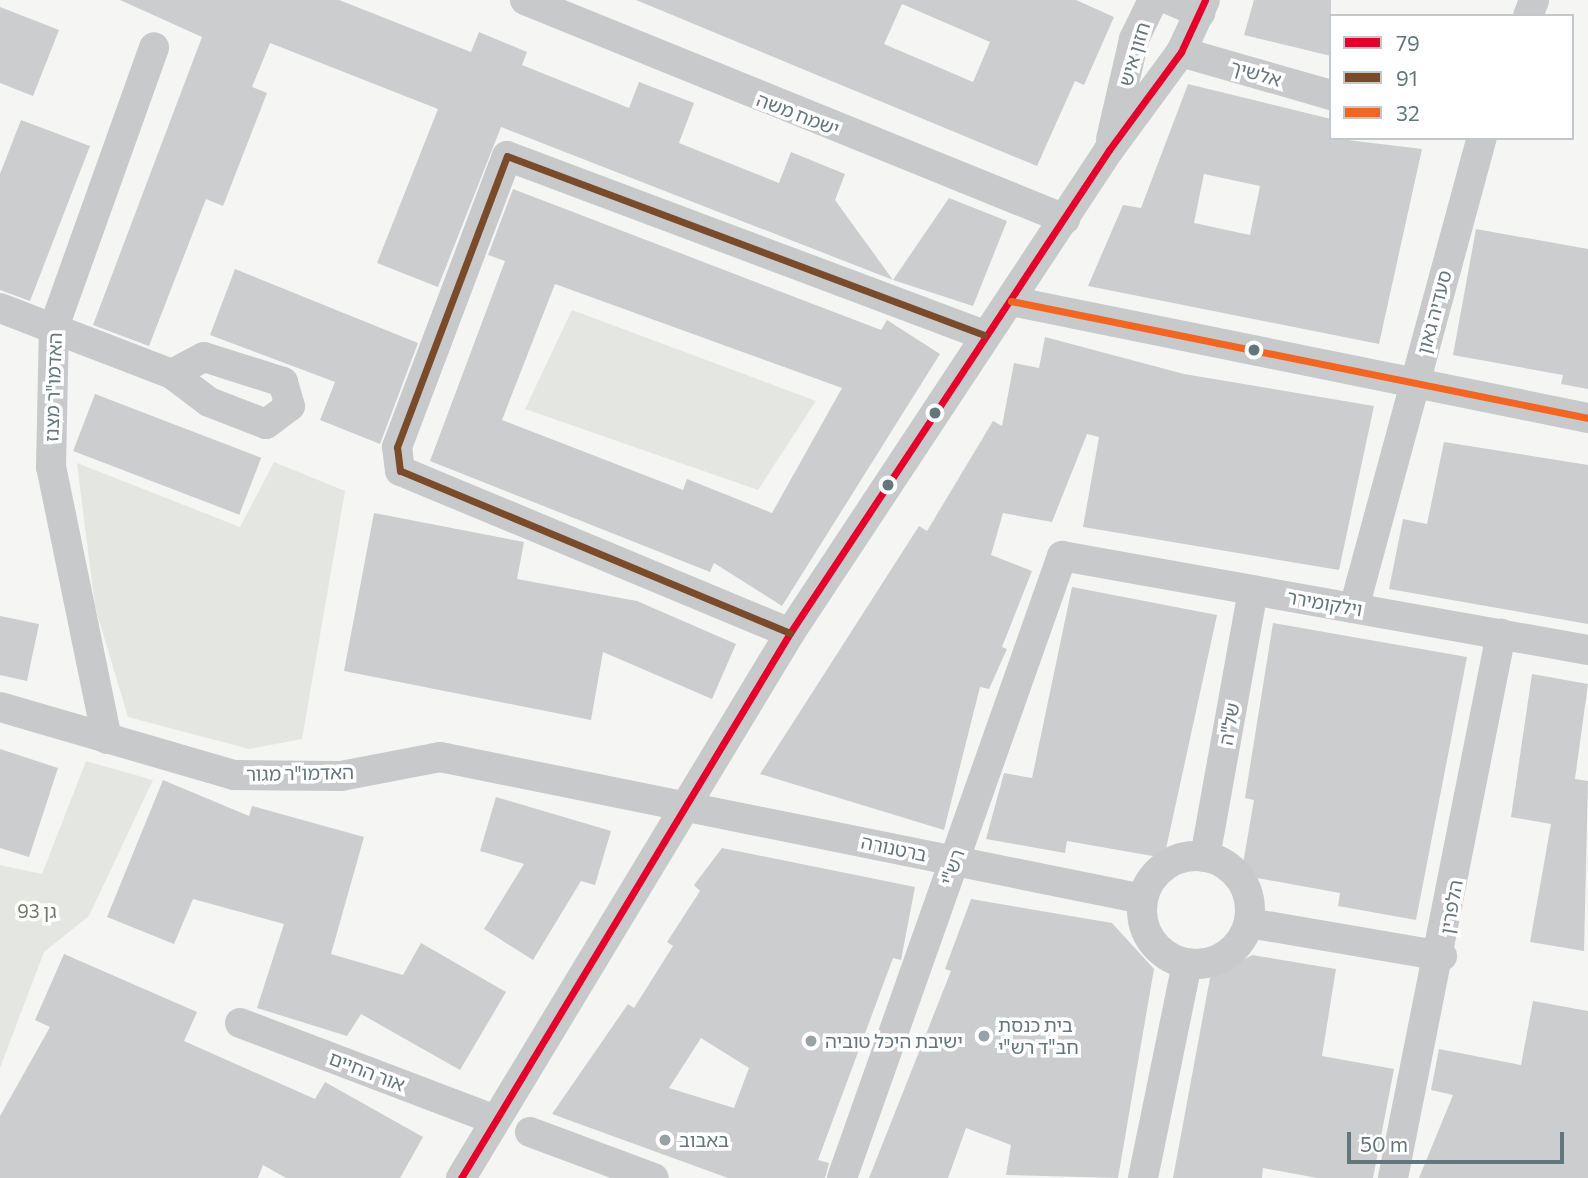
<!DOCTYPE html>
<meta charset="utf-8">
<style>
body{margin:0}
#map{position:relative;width:1588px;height:1178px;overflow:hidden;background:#f5f5f4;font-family:Commissioner,"Noto Sans Hebrew",sans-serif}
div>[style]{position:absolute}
.green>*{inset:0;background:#e4e7e1}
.building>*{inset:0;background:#cbcdce;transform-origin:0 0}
.minor>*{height:30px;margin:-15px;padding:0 15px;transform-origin:15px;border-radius:15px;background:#c7c9ca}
.minor>.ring{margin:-15px;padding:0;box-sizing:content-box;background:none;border:30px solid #c7c9ca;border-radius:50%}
.bus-1>*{height:7px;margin:-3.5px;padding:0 3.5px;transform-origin:3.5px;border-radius:3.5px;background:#e4002b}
.bus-2>*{height:7px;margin:-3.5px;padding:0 3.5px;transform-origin:3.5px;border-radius:3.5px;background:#7a4b2a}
.bus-3>*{height:7px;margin:-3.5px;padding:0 3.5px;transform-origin:3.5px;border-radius:3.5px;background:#f26522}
.dots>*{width:19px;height:19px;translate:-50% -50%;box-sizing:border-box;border:4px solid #fff;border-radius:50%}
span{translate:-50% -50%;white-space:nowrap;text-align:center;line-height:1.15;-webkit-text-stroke:7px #fff;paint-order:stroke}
.street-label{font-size:19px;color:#63767c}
.park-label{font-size:19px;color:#6d7a65}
.poi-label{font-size:19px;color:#63767c}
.left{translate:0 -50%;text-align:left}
.legend{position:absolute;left:1329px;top:14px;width:245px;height:126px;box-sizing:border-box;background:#fff;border:2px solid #c1c8cb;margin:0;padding:9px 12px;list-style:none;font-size:21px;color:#63767c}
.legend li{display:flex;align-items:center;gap:14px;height:35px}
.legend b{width:35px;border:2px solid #c1c8cb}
.scale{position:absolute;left:1347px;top:1132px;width:217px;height:32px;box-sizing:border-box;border:4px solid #63767c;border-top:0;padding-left:9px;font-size:21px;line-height:24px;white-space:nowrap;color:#63767c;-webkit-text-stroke:5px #fff;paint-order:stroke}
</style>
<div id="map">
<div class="green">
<div style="clip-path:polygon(572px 310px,816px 401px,758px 490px,525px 409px)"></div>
<div style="clip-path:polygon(274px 462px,345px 491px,302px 739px,249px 749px,128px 717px,95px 607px,77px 463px,240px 527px)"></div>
<div style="clip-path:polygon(86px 761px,153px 780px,89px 916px,44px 952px,0 1068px,0 865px,42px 874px)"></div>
</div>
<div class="building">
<div style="clip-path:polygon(120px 0,339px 0,471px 52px,479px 32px,527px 52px,522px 65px,629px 108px,639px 82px,694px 103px,679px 143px,779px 183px,791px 152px,845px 174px,835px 200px,893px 280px,501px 127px,438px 287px,377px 263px,438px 109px,270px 43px,252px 87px,267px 93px,223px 206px,206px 199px,149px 346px,93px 325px,202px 37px)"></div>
<div style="clip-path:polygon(evenodd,636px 0,1076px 0,1114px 17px,1084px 85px,1075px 81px,1037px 166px,636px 0,902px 4px,990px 42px,973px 82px,884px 44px,902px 4px)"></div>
<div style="clip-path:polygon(1254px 0,1331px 0,1331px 56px,1244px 35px)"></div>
<div style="clip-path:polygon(0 7px,59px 30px,33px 96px,0 83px)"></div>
<div style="clip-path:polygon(evenodd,1188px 84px,1331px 119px,1331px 138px,1422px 149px,1379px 344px,1088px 286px,1123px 205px,1141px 208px,1188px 84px,1204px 174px,1260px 186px,1250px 235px,1194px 223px,1204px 174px)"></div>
<div style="clip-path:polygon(21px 120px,90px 146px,30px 301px,0 290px,0 174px)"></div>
<div style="clip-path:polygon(evenodd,513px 189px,881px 330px,887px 320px,940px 354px,782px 606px,714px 563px,710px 572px,430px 461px,505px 261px,488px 255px,513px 189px,555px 284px,842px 388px,772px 513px,687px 479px,683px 490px,502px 420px,555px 284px)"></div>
<div style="clip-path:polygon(949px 198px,1007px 221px,973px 306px,893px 280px)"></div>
<div style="clip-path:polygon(1476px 229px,1588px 249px,1588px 389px,1561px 384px,1563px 375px,1453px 355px)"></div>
<div style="clip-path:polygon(235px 269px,418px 343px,380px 444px,320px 420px,335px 382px,210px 335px)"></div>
<div style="clip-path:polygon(1045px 337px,1184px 374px,1374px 406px,1339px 570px,1083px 527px,1099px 437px,1087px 434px,1052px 522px,1003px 513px,991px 555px,1032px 571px,1002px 647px,1007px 649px,989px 689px,980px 687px,944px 830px,760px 774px,919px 526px,927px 531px,993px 421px,1002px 426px,1014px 363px,1039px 368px)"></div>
<div style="left:95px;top:394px;width:178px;height:61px;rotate:21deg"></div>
<div style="clip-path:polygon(1444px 442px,1588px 465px,1588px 624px,1389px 589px,1403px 519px,1427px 524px)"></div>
<div style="clip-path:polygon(374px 513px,524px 542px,517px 579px,637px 601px,736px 644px,712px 699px,603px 652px,591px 720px,344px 671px)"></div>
<div style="clip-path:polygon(1072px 587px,1217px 615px,1164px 858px,1067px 841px,1065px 853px,986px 839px,1004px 773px,1032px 778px)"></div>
<div style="clip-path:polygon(0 616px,39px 624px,27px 681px,0 675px)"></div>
<div style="clip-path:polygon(1273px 623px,1467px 657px,1416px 920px,1338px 906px,1340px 893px,1241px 875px,1254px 800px,1245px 798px)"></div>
<div style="clip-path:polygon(1532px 674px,1588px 684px,1575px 779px,1588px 781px,1584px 951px,1530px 942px,1551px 824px,1511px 817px)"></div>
<div style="clip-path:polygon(0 749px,58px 768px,29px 857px,0 848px)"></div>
<div style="clip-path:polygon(163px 780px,249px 816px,252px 806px,364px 837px,331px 954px,403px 975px,421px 943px,506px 992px,460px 1070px,361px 1014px,347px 1036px,257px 1008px,284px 924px,193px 899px,174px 944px,107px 917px)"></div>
<div style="clip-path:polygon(496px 797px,611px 831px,595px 885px,581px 881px,533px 960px,484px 929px,524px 864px,480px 851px)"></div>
<div style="clip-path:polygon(evenodd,722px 848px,915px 887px,901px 960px,893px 958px,818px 1160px,829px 1163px,825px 1178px,728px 1178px,552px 1114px,628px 1004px,634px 1008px,673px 946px,667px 942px,700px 891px,694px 885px,722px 848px,701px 1038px,749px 1068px,734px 1108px,669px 1088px,701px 1038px)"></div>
<div style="clip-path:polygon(971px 899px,1112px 923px,1154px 969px,1118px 1178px,1006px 1175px,1011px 1145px,966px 1128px,948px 1178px,869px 1178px,951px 971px,945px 969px)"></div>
<div style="clip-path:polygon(64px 954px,197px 1012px,184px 1041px,315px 1099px,325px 1082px,423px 1137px,400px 1178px,286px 1178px,263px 1165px,258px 1178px,0 1178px,0 1116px,50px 1027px,35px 1020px)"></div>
<div style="clip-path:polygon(1252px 955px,1336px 969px,1322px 1056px,1394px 1069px,1373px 1178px,1317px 1178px,1263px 1168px,1262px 1178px,1173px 1178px,1210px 978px)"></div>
<div style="clip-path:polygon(1533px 1001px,1588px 1011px,1588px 1178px,1419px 1178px,1453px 1095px,1431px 1090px,1439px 1049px,1521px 1065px)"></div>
</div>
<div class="minor">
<div style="left:525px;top:0;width:583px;rotate:22.08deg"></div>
<div style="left:1170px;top:0;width:33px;rotate:23deg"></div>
<div style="left:1528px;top:16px;width:17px;rotate:-69deg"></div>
<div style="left:1181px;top:52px;width:156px;rotate:16deg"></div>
<div style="left:1111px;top:139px;width:103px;rotate:-77deg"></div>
<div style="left:1134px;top:39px;width:43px;rotate:-64deg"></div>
<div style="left:1011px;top:301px;width:589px;rotate:11.46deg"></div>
<div style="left:0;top:308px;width:184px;rotate:21deg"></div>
<div style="left:204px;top:357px;width:83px;rotate:17.6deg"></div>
<div style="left:283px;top:382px;width:25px;rotate:74deg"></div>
<div style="left:290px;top:406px;width:30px;rotate:143deg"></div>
<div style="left:266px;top:424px;width:61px;rotate:-158.9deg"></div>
<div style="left:209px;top:402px;width:46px;rotate:-142.9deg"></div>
<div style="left:172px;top:374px;width:36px;rotate:-28deg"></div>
<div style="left:1354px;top:608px;width:487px;rotate:-74.8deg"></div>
<div style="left:790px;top:633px;width:422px;rotate:-157.4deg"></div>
<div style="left:400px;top:471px;width:24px;rotate:-97deg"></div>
<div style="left:397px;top:447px;width:311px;rotate:-69.3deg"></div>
<div style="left:507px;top:156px;width:509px;rotate:20.57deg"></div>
<div style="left:0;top:707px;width:244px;rotate:16.2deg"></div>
<div style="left:234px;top:775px;width:107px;rotate:0.5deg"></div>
<div style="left:341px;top:776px;width:101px;rotate:-10.9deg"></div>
<div style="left:440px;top:757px;width:717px;rotate:11.42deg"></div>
<div style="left:107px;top:739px;width:278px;rotate:-101.6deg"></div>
<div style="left:51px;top:467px;width:140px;rotate:-88.8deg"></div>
<div style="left:54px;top:327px;width:297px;rotate:-70.3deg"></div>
<div class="ring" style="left:1142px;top:856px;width:78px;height:78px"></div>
<div style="left:1205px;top:857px;width:271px;rotate:-79.8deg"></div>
<div style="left:1249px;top:923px;width:196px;rotate:9.7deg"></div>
<div style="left:240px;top:1023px;width:271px;rotate:20.8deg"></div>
<div style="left:530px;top:1132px;width:132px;rotate:20.4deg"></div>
<div style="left:461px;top:1178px;width:637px;rotate:-58.88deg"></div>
<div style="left:790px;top:633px;width:579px;rotate:-56.56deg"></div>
<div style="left:1109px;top:150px;width:122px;rotate:-53.7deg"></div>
<div style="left:1181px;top:52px;width:57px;rotate:-65.2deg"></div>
<div style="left:842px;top:1178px;width:660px;rotate:-70.52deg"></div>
<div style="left:1062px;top:556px;width:534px;rotate:10.13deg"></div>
<div style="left:1143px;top:1178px;width:218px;rotate:-78.4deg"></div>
<div style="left:1393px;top:1178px;width:555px;rotate:-78.77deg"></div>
</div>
<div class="bus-1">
<div style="left:461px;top:1178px;width:637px;rotate:-58.88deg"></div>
<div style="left:790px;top:633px;width:579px;rotate:-56.56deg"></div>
<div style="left:1109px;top:150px;width:122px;rotate:-53.7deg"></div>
<div style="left:1181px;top:52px;width:57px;rotate:-65.2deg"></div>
</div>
<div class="bus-2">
<div style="left:790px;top:633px;width:422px;rotate:-157.4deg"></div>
<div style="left:400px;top:471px;width:24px;rotate:-97deg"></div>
<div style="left:397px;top:447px;width:311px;rotate:-69.3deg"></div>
<div style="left:507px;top:156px;width:509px;rotate:20.57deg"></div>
</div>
<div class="bus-3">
<div style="left:1011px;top:301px;width:589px;rotate:11.46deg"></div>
</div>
<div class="dots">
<div style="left:1254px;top:350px;background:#63767c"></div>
<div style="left:935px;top:413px;background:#63767c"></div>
<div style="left:888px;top:485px;background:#63767c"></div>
<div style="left:984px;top:1036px;background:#96a2a6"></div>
<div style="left:811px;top:1041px;background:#96a2a6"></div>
<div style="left:665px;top:1140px;background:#96a2a6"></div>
</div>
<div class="street-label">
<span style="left:1134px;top:54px;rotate:-73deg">חזון איש</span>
<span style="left:1256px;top:73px;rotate:16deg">אלשיך</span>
<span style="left:798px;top:114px;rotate:21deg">ישמח משה</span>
<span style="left:1434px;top:312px;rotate:-75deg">סעדיה גאון</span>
<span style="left:53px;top:387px;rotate:-88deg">האדמו"ר מצנז</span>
<span style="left:1325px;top:603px;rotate:10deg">וילקומירר</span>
<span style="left:1229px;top:724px;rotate:-80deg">של"ה</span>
<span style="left:300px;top:773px;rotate:-1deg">האדמו"ר מגור</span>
<span style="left:894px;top:848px;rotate:12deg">ברטנורה</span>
<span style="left:952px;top:867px;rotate:-71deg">רש"י</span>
<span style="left:1451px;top:907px;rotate:-80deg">הלפרין</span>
<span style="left:367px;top:1071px;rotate:21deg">אור החיים</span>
</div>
<div class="park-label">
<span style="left:37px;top:911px">גן 93</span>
</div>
<div class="poi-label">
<span class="left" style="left:998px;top:1036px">בית כנסת<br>חב"ד רש"י</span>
<span class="left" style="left:825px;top:1041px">ישיבת היכל טוביה</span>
<span class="left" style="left:679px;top:1140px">באבוב</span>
</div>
<ul class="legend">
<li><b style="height:9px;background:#e4002b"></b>79</li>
<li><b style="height:9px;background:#7a4b2a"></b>91</li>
<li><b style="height:9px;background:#f26522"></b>32</li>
</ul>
<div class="scale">50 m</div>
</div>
